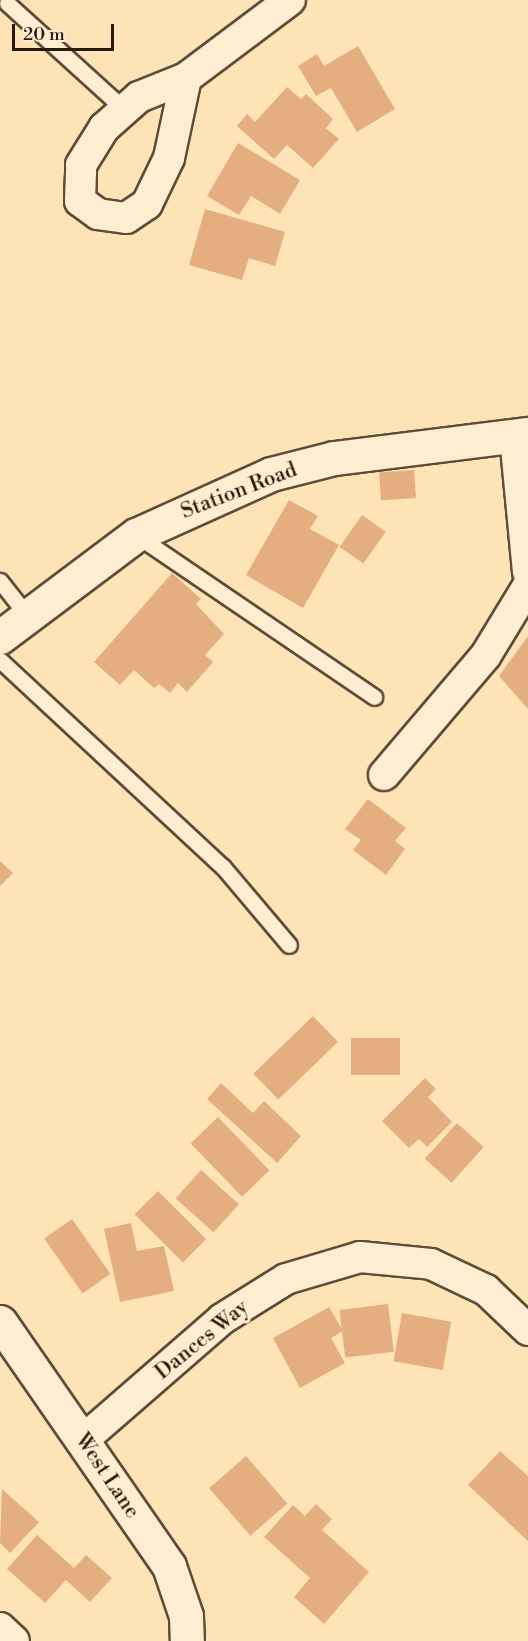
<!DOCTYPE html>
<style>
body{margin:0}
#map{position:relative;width:528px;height:1641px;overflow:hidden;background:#fde3b6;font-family:"Libre Bodoni",serif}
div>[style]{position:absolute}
.building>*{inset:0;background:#e4ae80;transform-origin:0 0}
.roads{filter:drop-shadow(2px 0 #5d4c38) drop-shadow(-2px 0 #5d4c38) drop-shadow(0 2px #5d4c38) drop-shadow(0 -2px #5d4c38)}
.service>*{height:15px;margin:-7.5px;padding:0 7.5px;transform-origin:7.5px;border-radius:7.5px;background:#feedd0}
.minor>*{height:30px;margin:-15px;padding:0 15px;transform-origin:15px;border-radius:15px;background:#feedd0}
.tertiary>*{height:33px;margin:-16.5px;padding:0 16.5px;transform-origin:16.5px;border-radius:16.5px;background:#feedd0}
span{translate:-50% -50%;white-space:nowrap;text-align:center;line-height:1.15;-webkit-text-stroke:6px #feedd0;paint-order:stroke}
.street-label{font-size:21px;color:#28190e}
.scale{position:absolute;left:12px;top:24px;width:102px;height:27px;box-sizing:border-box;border:3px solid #28190e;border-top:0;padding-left:8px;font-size:18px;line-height:21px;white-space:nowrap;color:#28190e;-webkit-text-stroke:4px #feedd0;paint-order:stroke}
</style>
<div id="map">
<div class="building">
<div style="clip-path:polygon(358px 46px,395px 109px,357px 132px,331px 88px,316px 96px,298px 66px,317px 54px,324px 66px)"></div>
<div style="clip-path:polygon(287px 87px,301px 99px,306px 94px,333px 119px,326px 128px,339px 139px,313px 168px,287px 145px,274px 159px,237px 126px,247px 114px,255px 122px)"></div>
<div style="clip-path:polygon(238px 143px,300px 180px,280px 214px,251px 196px,239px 215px,207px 196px)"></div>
<div style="clip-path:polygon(205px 209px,285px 232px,275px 266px,249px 258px,242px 280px,189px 265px)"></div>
<div style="left:414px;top:470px;width:28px;height:35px;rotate:86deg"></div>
<div style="clip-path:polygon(289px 500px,318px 516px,310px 529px,339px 545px,303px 608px,246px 575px)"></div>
<div style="left:362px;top:515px;width:29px;height:39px;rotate:35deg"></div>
<div style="clip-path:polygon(172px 573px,201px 599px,196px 604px,224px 634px,205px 655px,213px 662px,187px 692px,178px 683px,170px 693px,159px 684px,154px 688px,134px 670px,120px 685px,94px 662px)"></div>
<div style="clip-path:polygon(528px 636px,528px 709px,499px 676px)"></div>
<div style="clip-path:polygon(368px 799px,406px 828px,395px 841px,405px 849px,386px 875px,353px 850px,361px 840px,345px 829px)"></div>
<div style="clip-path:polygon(0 861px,13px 873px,0 886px)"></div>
<div style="left:313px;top:1016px;width:36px;height:83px;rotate:46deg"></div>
<div style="left:351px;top:1038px;width:49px;height:37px"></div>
<div style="clip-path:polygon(425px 1078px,436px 1089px,428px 1097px,452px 1122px,427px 1147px,419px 1139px,409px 1148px,382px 1121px)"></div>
<div style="clip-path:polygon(221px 1083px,253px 1113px,264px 1101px,301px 1136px,277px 1163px,207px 1099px)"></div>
<div style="left:218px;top:1117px;width:74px;height:38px;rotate:46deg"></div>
<div style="left:457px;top:1123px;width:36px;height:48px;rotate:42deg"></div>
<div style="left:201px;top:1170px;width:51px;height:38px;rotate:42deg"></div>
<div style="left:158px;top:1191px;width:68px;height:33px;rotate:45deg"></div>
<div style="left:72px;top:1219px;width:67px;height:34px;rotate:55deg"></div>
<div style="clip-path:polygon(131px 1223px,137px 1251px,164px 1246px,174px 1291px,120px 1302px,104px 1229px)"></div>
<div style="left:388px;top:1304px;width:48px;height:49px;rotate:83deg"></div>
<div style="clip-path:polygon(329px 1307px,343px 1331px,331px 1338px,345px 1363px,300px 1388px,273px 1338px)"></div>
<div style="left:402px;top:1313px;width:50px;height:49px;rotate:10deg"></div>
<div style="clip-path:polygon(500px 1451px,528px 1476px,528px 1541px,468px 1485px)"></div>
<div style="left:246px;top:1456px;width:63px;height:49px;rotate:49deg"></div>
<div style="clip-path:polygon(2px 1489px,39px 1522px,10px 1553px,0 1543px)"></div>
<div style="clip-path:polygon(316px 1504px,332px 1519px,322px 1530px,369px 1572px,324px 1624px,294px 1597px,310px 1578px,264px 1537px,293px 1505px,305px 1516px)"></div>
<div style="clip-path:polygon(37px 1535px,74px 1568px,86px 1555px,112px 1578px,90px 1602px,66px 1580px,45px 1603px,7px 1569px)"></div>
</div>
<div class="roads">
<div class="service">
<div style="left:7px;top:3px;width:159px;rotate:42.2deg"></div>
<div style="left:136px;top:535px;width:288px;rotate:34.2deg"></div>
<div style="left:0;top:581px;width:42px;rotate:51.8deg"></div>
<div style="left:0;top:660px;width:304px;rotate:42.9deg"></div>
<div style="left:223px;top:867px;width:102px;rotate:49.8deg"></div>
</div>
<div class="minor">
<div style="left:186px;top:78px;width:82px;rotate:102deg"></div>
<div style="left:169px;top:158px;width:51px;rotate:115.6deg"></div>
<div style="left:147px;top:204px;width:25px;rotate:146deg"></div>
<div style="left:126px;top:218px;width:28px;rotate:-172deg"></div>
<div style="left:98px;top:214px;width:22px;rotate:-144deg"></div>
<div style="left:80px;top:201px;width:36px;rotate:-88deg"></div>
<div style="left:81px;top:165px;width:44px;rotate:-58.1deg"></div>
<div style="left:104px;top:128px;width:47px;rotate:-41.5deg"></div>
<div style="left:139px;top:97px;width:51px;rotate:-22deg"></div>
<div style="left:186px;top:78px;width:130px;rotate:-36.9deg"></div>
<div style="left:515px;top:437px;width:136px;rotate:84.5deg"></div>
<div style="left:384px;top:775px;width:157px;rotate:-49.6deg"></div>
<div style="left:486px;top:655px;width:81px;rotate:-58.7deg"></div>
<div style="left:83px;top:1440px;width:184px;rotate:-41deg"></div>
<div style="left:222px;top:1319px;width:75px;rotate:-32deg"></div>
<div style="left:286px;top:1279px;width:77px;rotate:-16.6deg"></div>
<div style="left:360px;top:1257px;width:71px;rotate:5.6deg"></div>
<div style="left:431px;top:1264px;width:61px;rotate:25.3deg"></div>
<div style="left:486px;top:1290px;width:58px;rotate:43.6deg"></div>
<div style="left:0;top:1628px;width:19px;rotate:43deg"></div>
</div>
<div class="tertiary">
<div style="left:0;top:637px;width:170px;rotate:-36.9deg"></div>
<div style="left:136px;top:535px;width:148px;rotate:-24.3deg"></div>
<div style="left:271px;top:474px;width:65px;rotate:-14.3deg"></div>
<div style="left:334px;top:458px;width:195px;rotate:-7.1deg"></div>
<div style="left:0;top:1322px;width:297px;rotate:55.3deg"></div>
<div style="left:169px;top:1566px;width:53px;rotate:71.2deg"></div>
<div style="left:186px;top:1616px;width:25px;rotate:88deg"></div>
</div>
</div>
<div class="street-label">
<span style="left:239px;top:491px;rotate:-21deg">Station Road</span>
<span style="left:202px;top:1340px;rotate:-39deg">Dances Way</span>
<span style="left:107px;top:1476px;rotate:56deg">West Lane</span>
</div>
<div class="scale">20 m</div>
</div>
